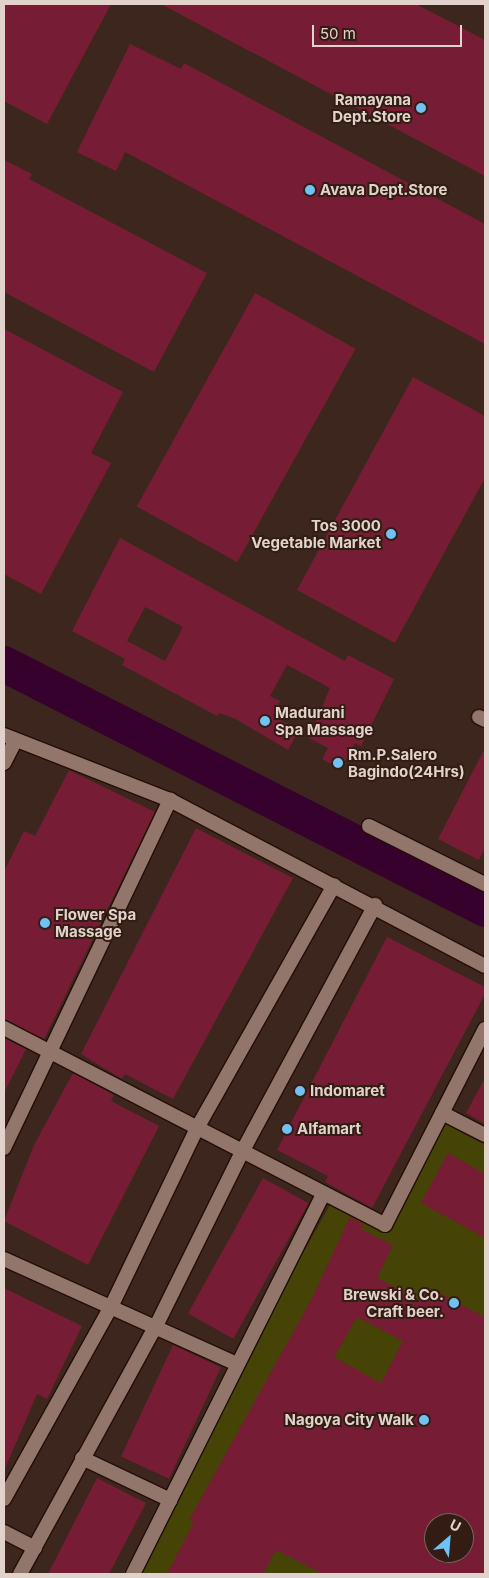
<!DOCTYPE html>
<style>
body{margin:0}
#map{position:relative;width:489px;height:1578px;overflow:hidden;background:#3d261d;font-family:Inter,sans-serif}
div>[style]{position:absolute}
.green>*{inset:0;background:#454305}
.river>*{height:36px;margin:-18px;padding:0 18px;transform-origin:18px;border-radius:18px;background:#36012d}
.building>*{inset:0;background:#761d35;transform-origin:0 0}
.roads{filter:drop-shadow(1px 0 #230e06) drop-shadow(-1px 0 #230e06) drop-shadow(0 1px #230e06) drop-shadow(0 -1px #230e06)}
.minor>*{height:14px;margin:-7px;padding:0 7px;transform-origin:7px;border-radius:7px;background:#92766b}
.dots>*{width:14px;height:14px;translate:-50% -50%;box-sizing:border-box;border:2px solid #321c13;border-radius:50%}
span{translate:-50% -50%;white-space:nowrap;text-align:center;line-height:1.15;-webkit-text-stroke:4px #321c13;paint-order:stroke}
.poi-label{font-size:15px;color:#e2d2cc;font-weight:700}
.right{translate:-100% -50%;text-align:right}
.left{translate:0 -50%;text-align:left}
.frame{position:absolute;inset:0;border:5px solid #e2d2cc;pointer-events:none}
.north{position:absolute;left:424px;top:1513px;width:50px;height:50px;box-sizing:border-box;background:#321c13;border:1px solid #78655d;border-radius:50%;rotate:27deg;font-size:14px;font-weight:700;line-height:20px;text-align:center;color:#e2d2cc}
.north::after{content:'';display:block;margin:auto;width:18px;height:22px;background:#70c1f4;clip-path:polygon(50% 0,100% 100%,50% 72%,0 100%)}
.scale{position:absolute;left:312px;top:25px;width:150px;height:22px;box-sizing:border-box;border:2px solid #e2d2cc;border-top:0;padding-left:6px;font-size:15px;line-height:18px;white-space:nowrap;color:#e2d2cc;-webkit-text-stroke:4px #321c13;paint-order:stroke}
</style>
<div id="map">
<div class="green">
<div style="clip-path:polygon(evenodd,431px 1116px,485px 1145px,485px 1574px,123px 1574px,335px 1196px,383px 1216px,431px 1116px,434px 1523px,464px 1523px,464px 1553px,434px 1553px,434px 1523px)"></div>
</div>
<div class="river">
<div style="left:4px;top:664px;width:540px;rotate:26.99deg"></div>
</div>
<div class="building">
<div style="clip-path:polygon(4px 4px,111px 4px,47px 124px,4px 101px)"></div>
<div style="clip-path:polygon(161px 4px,416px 4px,485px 40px,485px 176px)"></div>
<div style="clip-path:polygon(130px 44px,181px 69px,184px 63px,485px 224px,485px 344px,125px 152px,116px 171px,77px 152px)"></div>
<div style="clip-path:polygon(4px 160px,32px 174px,29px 179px,207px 273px,154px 372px,4px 292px)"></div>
<div style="left:255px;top:293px;width:115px;height:244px;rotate:29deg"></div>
<div style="clip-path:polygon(4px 329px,123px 392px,91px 453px,111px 463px,41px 594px,4px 574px)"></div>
<div style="clip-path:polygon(413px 377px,485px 416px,485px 478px,395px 643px,297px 590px)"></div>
<div style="clip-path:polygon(evenodd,120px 538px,345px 661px,348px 655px,394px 679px,361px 746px,355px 743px,341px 769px,322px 759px,328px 748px,309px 738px,330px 688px,287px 665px,270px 696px,280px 701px,273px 716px,299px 730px,288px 750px,236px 719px,219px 713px,217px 716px,122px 665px,125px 659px,72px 631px,120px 538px,145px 607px,183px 627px,165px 661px,127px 641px,145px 607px)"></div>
<div style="clip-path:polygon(485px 748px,485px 848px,479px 860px,438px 839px)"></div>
<div style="clip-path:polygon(69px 770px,155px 812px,44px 1039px,4px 1019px,4px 872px,24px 831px,35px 836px)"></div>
<div style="clip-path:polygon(196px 828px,293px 878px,173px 1099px,125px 1074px,122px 1079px,81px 1054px)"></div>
<div style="clip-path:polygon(387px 937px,485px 987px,485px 994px,372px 1208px,325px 1182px,328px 1176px,277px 1150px)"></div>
<div style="clip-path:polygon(4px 1038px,26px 1049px,4px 1093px)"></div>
<div style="clip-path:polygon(73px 1073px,114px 1095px,111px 1101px,159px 1126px,88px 1265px,4px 1221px,34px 1145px)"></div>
<div style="clip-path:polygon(485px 1078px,485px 1124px,466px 1113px)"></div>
<div style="clip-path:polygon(448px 1153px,485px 1174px,485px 1238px,421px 1203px)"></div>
<div style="left:263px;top:1178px;width:52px;height:155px;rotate:29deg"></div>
<div style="clip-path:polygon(evenodd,350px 1217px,363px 1224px,361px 1229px,393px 1245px,377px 1278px,423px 1302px,430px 1288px,485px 1317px,485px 1574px,323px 1574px,276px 1550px,263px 1574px,167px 1574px,194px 1522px,189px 1520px,311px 1300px,350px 1217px,357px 1317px,403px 1341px,381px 1383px,334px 1357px,357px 1317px,350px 1217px,434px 1523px,464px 1523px,464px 1553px,434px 1553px,434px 1523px)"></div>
<div style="clip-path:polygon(4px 1288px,82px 1326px,47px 1399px,37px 1394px,4px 1471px)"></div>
<div style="left:173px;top:1345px;width:53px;height:123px;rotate:25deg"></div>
<div style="clip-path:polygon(97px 1478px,146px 1503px,109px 1574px,48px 1574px)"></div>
</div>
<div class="roads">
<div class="minor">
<div style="left:479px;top:717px;width:7px;rotate:27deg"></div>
<div style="left:4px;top:735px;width:178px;rotate:21.4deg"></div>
<div style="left:170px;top:800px;width:356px;rotate:27.8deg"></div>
<div style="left:4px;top:763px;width:25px;rotate:-63deg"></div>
<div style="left:369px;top:826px;width:130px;rotate:26.6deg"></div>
<div style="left:4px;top:1028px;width:429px;rotate:27.3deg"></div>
<div style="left:385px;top:1225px;width:220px;rotate:-63deg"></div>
<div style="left:442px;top:1113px;width:48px;rotate:27.1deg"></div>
<div style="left:4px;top:1148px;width:386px;rotate:-64.5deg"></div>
<div style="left:4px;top:1259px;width:256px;rotate:24.3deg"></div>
<div style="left:82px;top:1458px;width:98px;rotate:25.5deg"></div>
<div style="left:4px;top:1499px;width:220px;rotate:-60.9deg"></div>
<div style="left:111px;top:1307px;width:196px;rotate:-64.3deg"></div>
<div style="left:196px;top:1130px;width:281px;rotate:-60.6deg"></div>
<div style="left:4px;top:1532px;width:35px;rotate:27deg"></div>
<div style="left:20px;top:1574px;width:283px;rotate:-61.3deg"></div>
<div style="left:156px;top:1326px;width:192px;rotate:-63.7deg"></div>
<div style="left:241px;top:1154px;width:283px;rotate:-61.7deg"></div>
<div style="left:133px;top:1574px;width:425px;rotate:-63.4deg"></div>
</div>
</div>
<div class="dots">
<div style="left:421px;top:108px;background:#70c1f4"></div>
<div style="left:310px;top:190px;background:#70c1f4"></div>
<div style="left:391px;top:534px;background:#70c1f4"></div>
<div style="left:265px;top:721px;background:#70c1f4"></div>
<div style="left:338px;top:763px;background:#70c1f4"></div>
<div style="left:45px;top:923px;background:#70c1f4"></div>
<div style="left:300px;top:1091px;background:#70c1f4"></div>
<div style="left:287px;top:1129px;background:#70c1f4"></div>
<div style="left:454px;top:1303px;background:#70c1f4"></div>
<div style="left:424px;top:1420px;background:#70c1f4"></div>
</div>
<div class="poi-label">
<span class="right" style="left:411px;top:108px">Ramayana<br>Dept.Store</span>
<span class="left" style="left:320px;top:190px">Avava Dept.Store</span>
<span class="right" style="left:381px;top:534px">Tos 3000<br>Vegetable Market</span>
<span class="left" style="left:275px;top:721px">Madurani<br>Spa Massage</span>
<span class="left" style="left:348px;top:763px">Rm.P.Salero<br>Bagindo(24Hrs)</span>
<span class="left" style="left:55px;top:923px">Flower Spa<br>Massage</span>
<span class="left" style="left:310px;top:1091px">Indomaret</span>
<span class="left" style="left:297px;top:1129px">Alfamart</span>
<span class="right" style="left:444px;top:1303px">Brewski &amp; Co.<br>Craft beer.</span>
<span class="right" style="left:414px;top:1420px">Nagoya City Walk</span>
</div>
<div class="frame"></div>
<div class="north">U</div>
<div class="scale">50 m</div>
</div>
